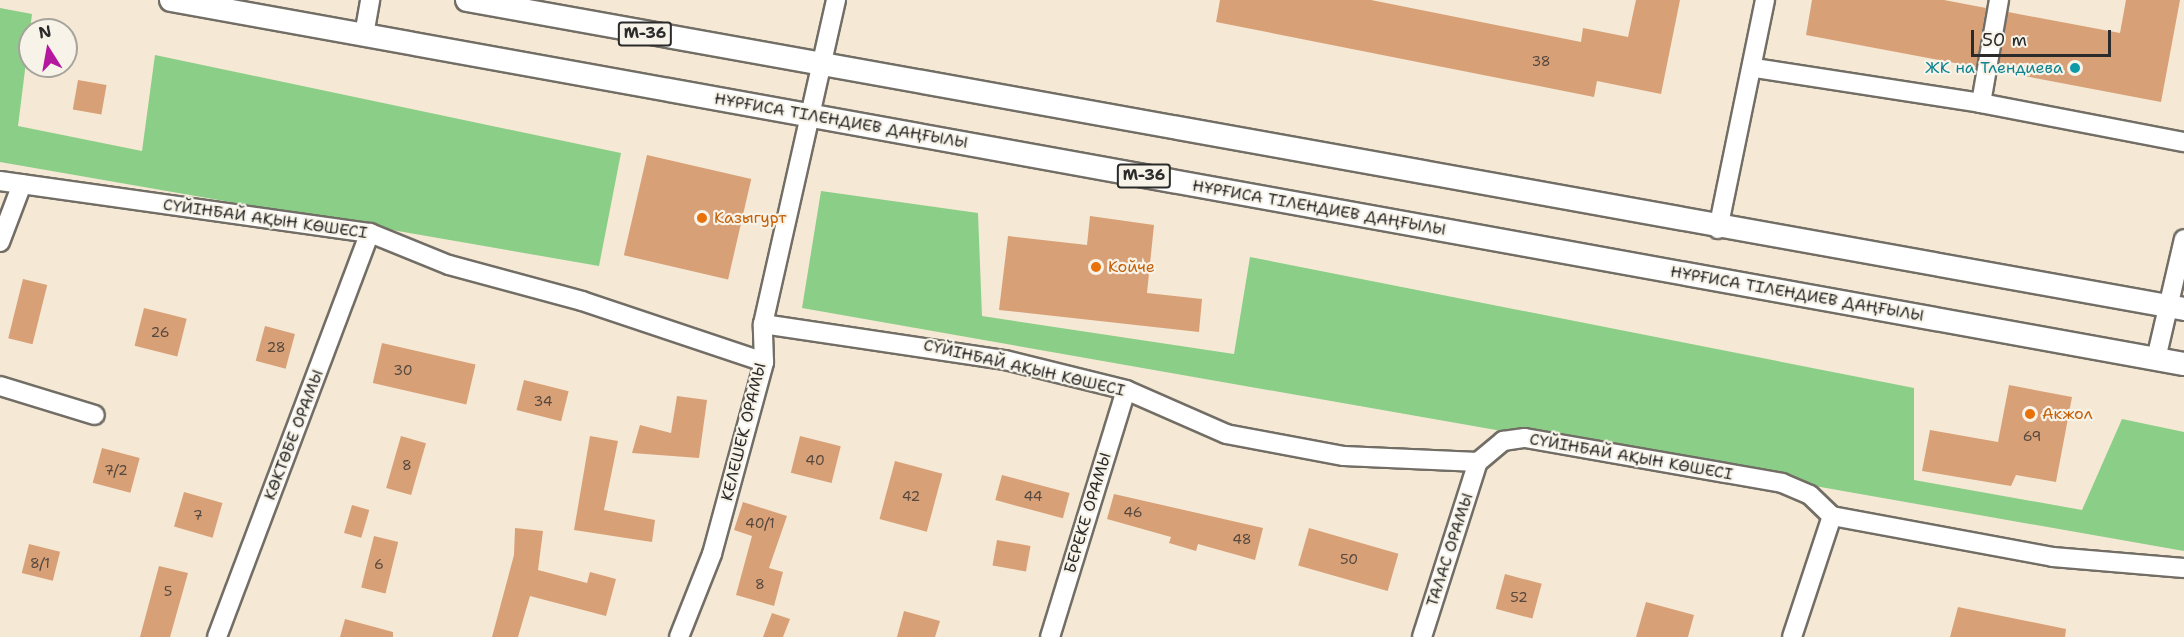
<!DOCTYPE html>
<meta charset="utf-8">
<style>
body{margin:0}
#map{position:relative;width:2184px;height:637px;overflow:hidden;background:#f5e9d5;font-family:"Shantell Sans",sans-serif}
div>[style]{position:absolute}
.green>*{inset:0;background:#8bce87}
.building>*{inset:0;background:#d8a077;transform-origin:0 0}
.roads{filter:drop-shadow(2px 0 #726e66) drop-shadow(-2px 0 #726e66) drop-shadow(0 2px #726e66) drop-shadow(0 -2px #726e66)}
.minor>*{height:18px;margin:-9px;padding:0 9px;transform-origin:9px;border-radius:9px;background:#fff}
.major>*{height:22px;margin:-11px;padding:0 11px;transform-origin:11px;border-radius:11px;background:#fff}
.dots>*{width:16px;height:16px;translate:-50% -50%;box-sizing:border-box;border:3px solid #f7f3e8;border-radius:50%}
span{translate:-50% -50%;white-space:nowrap;text-align:center;line-height:1.15;-webkit-text-stroke:4.5px #f7f3e8;paint-order:stroke}
.number-label{font-size:14px;color:#56483e}
.number-label span{-webkit-text-stroke-width:0}
.shield-label span{padding:2px 4px;background:#f7f3e8;border:2px solid;border-radius:4px;-webkit-text-stroke-width:0}
.shield-label{font-size:15px;color:#2b2b2b;font-weight:700}
.culture-label{font-size:16px;color:#0d838f}
.right{translate:-100% -50%;text-align:right}
.street-label{font-size:16px;color:#2b2b2b}
.food-label{font-size:16px;color:#c56008}
.left{translate:0 -50%;text-align:left}
.north{position:absolute;left:18px;top:18px;width:60px;height:60px;box-sizing:border-box;background:#f7f3e8;border:2px solid #a5a39c;border-radius:50%;rotate:349deg;font-size:16px;font-weight:700;line-height:24px;text-align:center;color:#2b2b2b}
.north::after{content:'';display:block;margin:auto;width:21px;height:27px;background:#b5179e;clip-path:polygon(50% 0,100% 100%,50% 72%,0 100%)}
.scale{position:absolute;left:1971px;top:30px;width:140px;height:27px;box-sizing:border-box;border:3px solid #2b2b2b;border-top:0;padding-left:8px;font-size:18px;line-height:21px;white-space:nowrap;color:#2b2b2b;-webkit-text-stroke:4px #f7f3e8;paint-order:stroke}
</style>
<div id="map">
<div class="green">
<div style="clip-path:polygon(0 8px,32px 14px,18px 126px,142px 151px,155px 55px,621px 153px,599px 266px,0 162px)"></div>
<div style="clip-path:polygon(821px 191px,978px 213px,982px 316px,1234px 354px,1250px 257px,1914px 388px,1914px 480px,2082px 510px,2122px 419px,2184px 432px,2184px 551px,802px 308px)"></div>
</div>
<div class="building">
<div style="clip-path:polygon(1220px 0,1371px 0,1581px 42px,1583px 28px,1628px 37px,1636px 0,1680px 0,1661px 94px,1597px 81px,1594px 97px,1216px 22px)"></div>
<div style="clip-path:polygon(1812px 0,1944px 0,1986px 8px,1976px 67px,1806px 35px)"></div>
<div style="clip-path:polygon(2126px 0,2180px 0,2161px 102px,1998px 71px,2008px 12px,2120px 33px)"></div>
<div style="left:78px;top:80px;width:29px;height:30px;rotate:10deg"></div>
<div style="left:647px;top:155px;width:107px;height:103px;rotate:13deg"></div>
<div style="clip-path:polygon(1090px 216px,1154px 225px,1147px 293px,1202px 299px,1199px 332px,999px 310px,1008px 236px,1087px 245px)"></div>
<div style="left:23px;top:279px;width:25px;height:61px;rotate:14deg"></div>
<div style="left:144px;top:308px;width:44px;height:39px;rotate:14deg"></div>
<div style="left:265px;top:326px;width:31px;height:36px;rotate:15deg"></div>
<div style="left:382px;top:343px;width:96px;height:41px;rotate:13deg"></div>
<div style="left:524px;top:380px;width:46px;height:31px;rotate:14deg"></div>
<div style="clip-path:polygon(2009px 385px,2072px 397px,2056px 482px,2016px 475px,2011px 486px,1922px 471px,1930px 430px,1998px 442px)"></div>
<div style="clip-path:polygon(677px 396px,707px 400px,699px 458px,632px 453px,640px 425px,671px 433px)"></div>
<div style="left:401px;top:436px;width:26px;height:54px;rotate:16deg"></div>
<div style="clip-path:polygon(590px 436px,618px 441px,604px 510px,655px 520px,652px 542px,574px 530px)"></div>
<div style="left:800px;top:436px;width:42px;height:38px;rotate:14deg"></div>
<div style="left:102px;top:448px;width:39px;height:36px;rotate:15deg"></div>
<div style="left:895px;top:461px;width:49px;height:60px;rotate:15deg"></div>
<div style="left:1002px;top:475px;width:70px;height:26px;rotate:15deg"></div>
<div style="left:184px;top:492px;width:40px;height:36px;rotate:16deg"></div>
<div style="clip-path:polygon(1114px 494px,1263px 528px,1255px 560px,1198px 544px,1196px 551px,1169px 543px,1171px 537px,1107px 519px)"></div>
<div style="clip-path:polygon(743px 502px,787px 516px,769px 568px,783px 572px,774px 606px,736px 595px,752px 536px,734px 530px)"></div>
<div style="left:352px;top:505px;width:18px;height:29px;rotate:16deg"></div>
<div style="clip-path:polygon(515px 528px,543px 531px,538px 570px,587px 583px,590px 572px,616px 579px,606px 616px,530px 596px,518px 637px,492px 637px,514px 555px)"></div>
<div style="left:1309px;top:528px;width:93px;height:39px;rotate:16deg"></div>
<div style="left:374px;top:536px;width:25px;height:53px;rotate:14deg"></div>
<div style="left:997px;top:540px;width:34px;height:26px;rotate:10deg"></div>
<div style="left:29px;top:544px;width:32px;height:30px;rotate:14deg"></div>
<div style="clip-path:polygon(159px 566px,188px 573px,170px 637px,140px 637px)"></div>
<div style="left:1505px;top:574px;width:38px;height:36px;rotate:15deg"></div>
<div style="clip-path:polygon(1646px 602px,1694px 615px,1688px 637px,1636px 637px)"></div>
<div style="clip-path:polygon(1958px 607px,2066px 629px,2065px 637px,1950px 637px)"></div>
<div style="clip-path:polygon(904px 611px,940px 621px,935px 637px,897px 637px)"></div>
<div style="clip-path:polygon(772px 613px,790px 619px,783px 637px,763px 637px)"></div>
<div style="clip-path:polygon(345px 619px,393px 632px,393px 637px,340px 637px)"></div>
</div>
<div class="roads">
<div class="minor">
<div style="left:364px;top:35px;width:36px;rotate:-80deg"></div>
<div style="left:1755px;top:68px;width:229px;rotate:8.8deg"></div>
<div style="left:1981px;top:103px;width:207px;rotate:10.9deg"></div>
<div style="left:1981px;top:103px;width:105px;rotate:-80.1deg"></div>
<div style="left:0;top:181px;width:374px;rotate:8deg"></div>
<div style="left:370px;top:233px;width:85px;rotate:22.1deg"></div>
<div style="left:449px;top:265px;width:138px;rotate:15.1deg"></div>
<div style="left:582px;top:301px;width:192px;rotate:18.5deg"></div>
<div style="left:1718px;top:229px;width:234px;rotate:-78.4deg"></div>
<div style="left:0;top:242px;width:62px;rotate:-69.2deg"></div>
<div style="left:763px;top:324px;width:245px;rotate:8.5deg"></div>
<div style="left:1005px;top:360px;width:125px;rotate:13.9deg"></div>
<div style="left:1126px;top:390px;width:109px;rotate:23.7deg"></div>
<div style="left:1226px;top:434px;width:120px;rotate:10.6deg"></div>
<div style="left:1344px;top:456px;width:134px;rotate:2.6deg"></div>
<div style="left:1478px;top:462px;width:33px;rotate:-40deg"></div>
<div style="left:1503px;top:441px;width:22px;rotate:-8deg"></div>
<div style="left:1525px;top:438px;width:261px;rotate:9.9deg"></div>
<div style="left:1782px;top:483px;width:30px;rotate:23deg"></div>
<div style="left:1810px;top:495px;width:30px;rotate:44deg"></div>
<div style="left:1832px;top:516px;width:225px;rotate:10.5deg"></div>
<div style="left:2053px;top:557px;width:131px;rotate:4.8deg"></div>
<div style="left:2156px;top:359px;width:123px;rotate:-76.9deg"></div>
<div style="left:0;top:386px;width:99px;rotate:17deg"></div>
<div style="left:217px;top:637px;width:432px;rotate:-69.3deg"></div>
<div style="left:679px;top:637px;width:89px;rotate:-68.3deg"></div>
<div style="left:712px;top:554px;width:199px;rotate:-74.8deg"></div>
<div style="left:764px;top:362px;width:38px;rotate:-92deg"></div>
<div style="left:763px;top:324px;width:332px;rotate:-77.3deg"></div>
<div style="left:1050px;top:637px;width:258px;rotate:-72.9deg"></div>
<div style="left:1422px;top:637px;width:184px;rotate:-72.3deg"></div>
<div style="left:1792px;top:637px;width:127px;rotate:-71.7deg"></div>
</div>
<div class="major">
<div style="left:171px;top:0;width:2046px;rotate:10.25deg"></div>
<div style="left:467px;top:0;width:1745px;rotate:10.2deg"></div>
</div>
</div>
<div class="dots">
<div style="left:2075px;top:68px;background:#0f9aa8"></div>
<div style="left:702px;top:218px;background:#e8710a"></div>
<div style="left:1096px;top:267px;background:#e8710a"></div>
<div style="left:2030px;top:414px;background:#e8710a"></div>
</div>
<div class="number-label">
<span style="left:1541px;top:61px">38</span>
<span style="left:160px;top:332px">26</span>
<span style="left:276px;top:347px">28</span>
<span style="left:403px;top:370px">30</span>
<span style="left:543px;top:401px">34</span>
<span style="left:2032px;top:436px">69</span>
<span style="left:815px;top:460px">40</span>
<span style="left:407px;top:465px">8</span>
<span style="left:116px;top:470px">7/2</span>
<span style="left:911px;top:496px">42</span>
<span style="left:1033px;top:496px">44</span>
<span style="left:1133px;top:512px">46</span>
<span style="left:198px;top:515px">7</span>
<span style="left:760px;top:523px">40/1</span>
<span style="left:1242px;top:539px">48</span>
<span style="left:1349px;top:559px">50</span>
<span style="left:40px;top:563px">8/1</span>
<span style="left:379px;top:564px">6</span>
<span style="left:760px;top:584px">8</span>
<span style="left:168px;top:591px">5</span>
<span style="left:1519px;top:597px">52</span>
</div>
<div class="shield-label">
<span style="left:645px;top:34px">M-36</span>
<span style="left:1144px;top:176px">M-36</span>
</div>
<div class="culture-label">
<span class="right" style="left:2063px;top:68px">ЖК на Тлендиева</span>
</div>
<div class="street-label">
<span style="left:841px;top:121px;rotate:10deg">НҰРҒИСА ТІЛЕНДИЕВ ДАҢҒЫЛЫ</span>
<span style="left:1319px;top:208px;rotate:10deg">НҰРҒИСА ТІЛЕНДИЕВ ДАҢҒЫЛЫ</span>
<span style="left:265px;top:219px;rotate:8deg">СҮЙІНБАЙ АҚЫН КӨШЕСІ</span>
<span style="left:1797px;top:294px;rotate:10deg">НҰРҒИСА ТІЛЕНДИЕВ ДАҢҒЫЛЫ</span>
<span style="left:1024px;top:368px;rotate:13deg">СҮЙІНБАЙ АҚЫН КӨШЕСІ</span>
<span style="left:744px;top:432px;rotate:-76deg">КЕЛЕШЕК ОРАМЫ</span>
<span style="left:294px;top:435px;rotate:-69deg">КӨКТӨБЕ ОРАМЫ</span>
<span style="left:1631px;top:457px;rotate:10deg">СҮЙІНБАЙ АҚЫН КӨШЕСІ</span>
<span style="left:1088px;top:513px;rotate:-73deg">БЕРЕКЕ ОРАМЫ</span>
<span style="left:1450px;top:550px;rotate:-72deg">ТАЛАС ОРАМЫ</span>
</div>
<div class="food-label">
<span class="left" style="left:714px;top:218px">Казыгурт</span>
<span class="left" style="left:1108px;top:267px">Койче</span>
<span class="left" style="left:2042px;top:414px">Акжол</span>
</div>
<div class="north">N</div>
<div class="scale">50 m</div>
</div>
